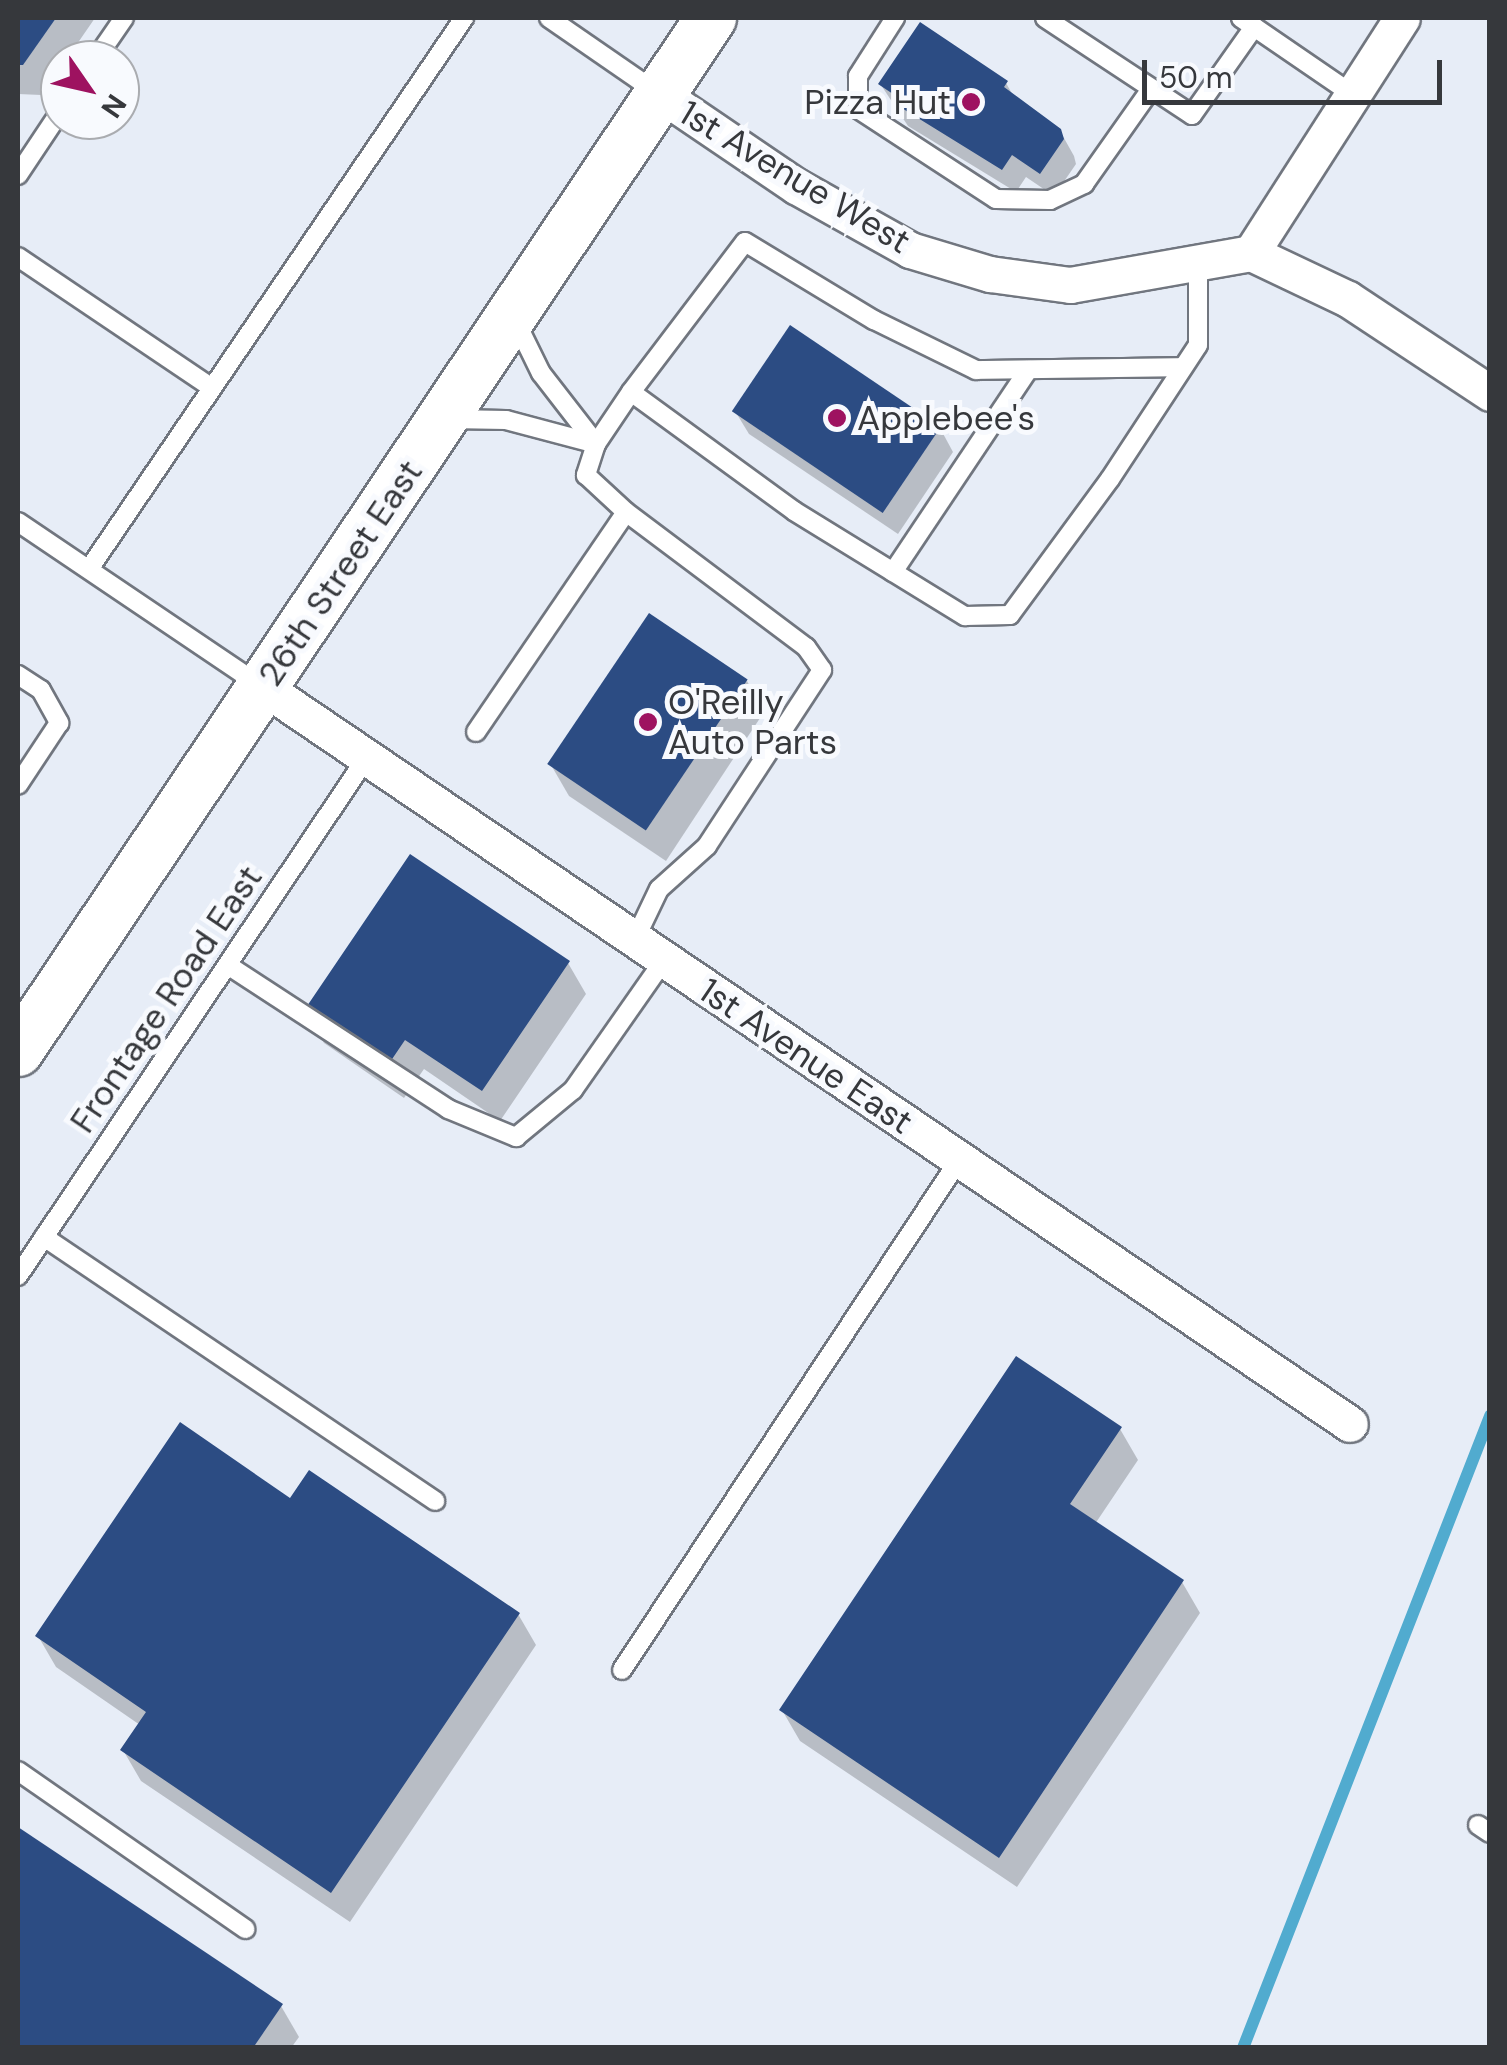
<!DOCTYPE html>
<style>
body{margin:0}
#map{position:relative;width:1507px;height:2065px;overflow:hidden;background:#e7edf7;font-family:"DM Sans",sans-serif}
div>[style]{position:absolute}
.shadow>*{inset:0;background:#0003}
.stream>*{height:12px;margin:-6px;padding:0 6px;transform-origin:6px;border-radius:6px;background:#51abcf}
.building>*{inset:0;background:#2c4c83;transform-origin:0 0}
.roads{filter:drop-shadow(2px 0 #71767f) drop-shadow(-2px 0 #71767f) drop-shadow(0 2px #71767f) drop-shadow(0 -2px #71767f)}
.service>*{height:18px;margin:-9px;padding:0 9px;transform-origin:9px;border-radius:9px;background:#fff}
.minor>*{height:35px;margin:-17.5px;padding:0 17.5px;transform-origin:17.5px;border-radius:17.5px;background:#fff}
.secondary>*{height:50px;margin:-25px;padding:0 25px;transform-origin:25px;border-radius:25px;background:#fff}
.dots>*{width:28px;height:28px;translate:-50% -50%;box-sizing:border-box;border:5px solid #f8fafe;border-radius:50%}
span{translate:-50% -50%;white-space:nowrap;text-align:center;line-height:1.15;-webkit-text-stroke:10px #f8fafe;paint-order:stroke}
.poi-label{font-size:35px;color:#36383c}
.right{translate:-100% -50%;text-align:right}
.left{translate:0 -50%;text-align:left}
.street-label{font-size:35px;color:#36383c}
.frame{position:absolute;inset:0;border:20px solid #36383c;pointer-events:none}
.north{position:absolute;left:40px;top:40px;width:100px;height:100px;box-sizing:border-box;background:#f8fafe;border:2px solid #aaacb0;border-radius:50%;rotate:124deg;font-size:28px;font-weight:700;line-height:40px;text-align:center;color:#36383c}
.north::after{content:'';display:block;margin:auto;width:35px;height:45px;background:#9e1260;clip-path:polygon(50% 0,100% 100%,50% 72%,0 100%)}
.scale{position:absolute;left:1142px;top:60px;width:300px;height:45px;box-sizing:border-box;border:5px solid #36383c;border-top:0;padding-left:12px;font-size:30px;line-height:35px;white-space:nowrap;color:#36383c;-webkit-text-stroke:8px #f8fafe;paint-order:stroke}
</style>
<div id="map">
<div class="shadow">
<div style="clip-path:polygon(18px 18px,95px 18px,66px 60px,60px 60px,60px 68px,41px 95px,18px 94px)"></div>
<div style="clip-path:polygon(1006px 83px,1015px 99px,1060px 131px,1074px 156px,1076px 164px,1054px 196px,1026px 177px,1016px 192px,908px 126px,881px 85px)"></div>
<div style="clip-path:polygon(735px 411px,940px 428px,953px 452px,898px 534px,749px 434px)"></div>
<div style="clip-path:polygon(747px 681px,764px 712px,666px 861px,569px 796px,551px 765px)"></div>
<div style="clip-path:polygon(568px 963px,586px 994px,500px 1121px,424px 1069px,404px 1098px,324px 1043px,306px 1012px)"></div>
<div style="clip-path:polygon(1120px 1429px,1138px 1460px,1095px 1524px,1182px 1582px,1200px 1613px,1017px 1887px,800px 1741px,782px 1710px)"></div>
<div style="clip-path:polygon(291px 1501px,518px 1614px,536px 1645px,350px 1922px,141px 1781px,123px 1750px,140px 1725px,56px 1667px,38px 1636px)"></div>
<div style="clip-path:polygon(18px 1830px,281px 2006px,299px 2037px,291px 2048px,18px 2048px)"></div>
</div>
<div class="stream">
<div style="left:1243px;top:2048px;width:679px;rotate:-68.65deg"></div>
</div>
<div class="building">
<div style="clip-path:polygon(18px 18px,56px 18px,23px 65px,18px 65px)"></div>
<div style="clip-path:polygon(920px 22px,1008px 81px,1004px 87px,1061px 129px,1064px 139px,1040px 174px,1012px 155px,1002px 170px,892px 102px,896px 96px,878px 84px)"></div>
<div style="left:790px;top:325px;width:182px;height:104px;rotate:34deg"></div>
<div style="left:649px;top:613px;width:119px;height:182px;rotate:34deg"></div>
<div style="clip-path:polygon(410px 854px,570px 961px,482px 1091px,405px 1040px,386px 1068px,303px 1012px)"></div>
<div style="clip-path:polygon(1016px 1356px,1122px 1427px,1070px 1504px,1184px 1580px,999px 1858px,779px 1710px)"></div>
<div style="clip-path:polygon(180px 1422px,290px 1498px,309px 1470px,520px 1613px,331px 1893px,120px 1750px,146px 1712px,35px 1636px)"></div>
<div style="clip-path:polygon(18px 1827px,283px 2004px,253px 2048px,18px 2045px)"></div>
</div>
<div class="roads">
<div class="service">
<div style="left:549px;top:18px;width:129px;rotate:34.6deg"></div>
<div style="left:895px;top:18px;width:69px;rotate:122.5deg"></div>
<div style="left:858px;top:76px;width:33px;rotate:90deg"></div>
<div style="left:858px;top:109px;width:165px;rotate:33.1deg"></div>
<div style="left:996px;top:199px;width:54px;rotate:1.1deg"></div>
<div style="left:1050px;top:200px;width:38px;rotate:-25deg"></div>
<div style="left:1084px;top:184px;width:116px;rotate:-54.8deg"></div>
<div style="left:1045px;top:18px;width:176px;rotate:33.4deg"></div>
<div style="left:1192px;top:115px;width:108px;rotate:-54.8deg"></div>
<div style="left:1241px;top:18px;width:135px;rotate:34.4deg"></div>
<div style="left:95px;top:60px;width:51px;rotate:-55.4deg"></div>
<div style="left:18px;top:175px;width:76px;rotate:-56.3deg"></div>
<div style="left:18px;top:257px;width:234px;rotate:34deg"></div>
<div style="left:515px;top:320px;width:59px;rotate:63.9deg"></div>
<div style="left:541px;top:373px;width:90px;rotate:52.2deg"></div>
<div style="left:596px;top:444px;width:63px;rotate:-56.1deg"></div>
<div style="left:631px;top:392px;width:202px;rotate:36.1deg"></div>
<div style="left:794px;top:511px;width:201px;rotate:31.6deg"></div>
<div style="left:965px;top:616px;width:45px;rotate:-1.3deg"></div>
<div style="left:1010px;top:615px;width:169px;rotate:-53.7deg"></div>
<div style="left:1110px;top:479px;width:160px;rotate:-56.7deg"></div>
<div style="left:1198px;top:345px;width:82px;rotate:-90deg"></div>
<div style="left:631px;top:392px;width:188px;rotate:-52.8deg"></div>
<div style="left:745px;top:242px;width:151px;rotate:31.2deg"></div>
<div style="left:874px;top:320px;width:114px;rotate:26.1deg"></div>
<div style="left:976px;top:370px;width:207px;rotate:-0.8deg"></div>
<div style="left:450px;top:419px;width:56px;rotate:1deg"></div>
<div style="left:506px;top:420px;width:93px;rotate:14.9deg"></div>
<div style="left:596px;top:444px;width:33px;rotate:108deg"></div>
<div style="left:586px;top:475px;width:54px;rotate:42.8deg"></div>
<div style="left:626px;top:512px;width:225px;rotate:36.9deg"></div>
<div style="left:806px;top:647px;width:28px;rotate:55deg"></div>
<div style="left:822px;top:670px;width:210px;rotate:123.2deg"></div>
<div style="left:707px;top:846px;width:64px;rotate:138.1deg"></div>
<div style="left:659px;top:889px;width:53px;rotate:115.6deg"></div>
<div style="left:18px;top:522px;width:290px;rotate:34deg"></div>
<div style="left:89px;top:569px;width:667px;rotate:-55.76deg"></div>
<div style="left:893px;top:572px;width:243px;rotate:-56.2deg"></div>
<div style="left:18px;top:675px;width:27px;rotate:33deg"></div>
<div style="left:41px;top:690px;width:38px;rotate:61deg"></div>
<div style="left:59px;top:723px;width:74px;rotate:123.5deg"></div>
<div style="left:476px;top:732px;width:266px;rotate:-55.7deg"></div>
<div style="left:229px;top:966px;width:262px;rotate:33.1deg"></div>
<div style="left:448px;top:1109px;width:74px;rotate:22.4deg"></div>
<div style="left:516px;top:1137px;width:74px;rotate:-39.5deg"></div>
<div style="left:573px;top:1090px;width:159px;rotate:-55deg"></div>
<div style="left:44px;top:1237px;width:472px;rotate:34deg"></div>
<div style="left:18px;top:1276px;width:625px;rotate:-56.08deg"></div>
<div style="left:622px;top:1670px;width:611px;rotate:-56.54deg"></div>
<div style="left:18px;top:1771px;width:277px;rotate:34.8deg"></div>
<div style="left:1478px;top:1825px;width:14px;rotate:34deg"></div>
</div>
<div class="minor">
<div style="left:659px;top:93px;width:166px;rotate:34.2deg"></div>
<div style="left:796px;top:186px;width:131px;rotate:29.3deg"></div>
<div style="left:910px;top:250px;width:84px;rotate:16.7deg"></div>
<div style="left:990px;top:274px;width:81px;rotate:7.8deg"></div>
<div style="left:1070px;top:285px;width:184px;rotate:-10deg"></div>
<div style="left:1251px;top:253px;width:107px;rotate:25.4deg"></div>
<div style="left:1348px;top:299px;width:170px;rotate:33.5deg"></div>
<div style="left:1251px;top:253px;width:279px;rotate:-57.3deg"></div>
<div style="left:263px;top:687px;width:1313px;rotate:34.14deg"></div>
</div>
<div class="secondary">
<div style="left:18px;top:1051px;width:1244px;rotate:-56.14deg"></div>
</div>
</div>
<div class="dots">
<div style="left:971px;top:102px;background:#9e1260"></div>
<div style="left:837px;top:418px;background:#9e1260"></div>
<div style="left:648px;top:722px;background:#9e1260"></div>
</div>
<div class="poi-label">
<span class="right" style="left:951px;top:102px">Pizza Hut</span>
<span class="left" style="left:857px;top:418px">Applebee's</span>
<span class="left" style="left:668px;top:722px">O'Reilly<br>Auto Parts</span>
</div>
<div class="street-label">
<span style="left:795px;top:177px;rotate:31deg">1st Avenue West</span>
<span style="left:340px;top:573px;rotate:-56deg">26th Street East</span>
<span style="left:166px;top:999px;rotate:-56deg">Frontage Road East</span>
<span style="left:806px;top:1056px;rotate:34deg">1st Avenue East</span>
</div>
<div class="frame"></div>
<div class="north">N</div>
<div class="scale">50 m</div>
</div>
